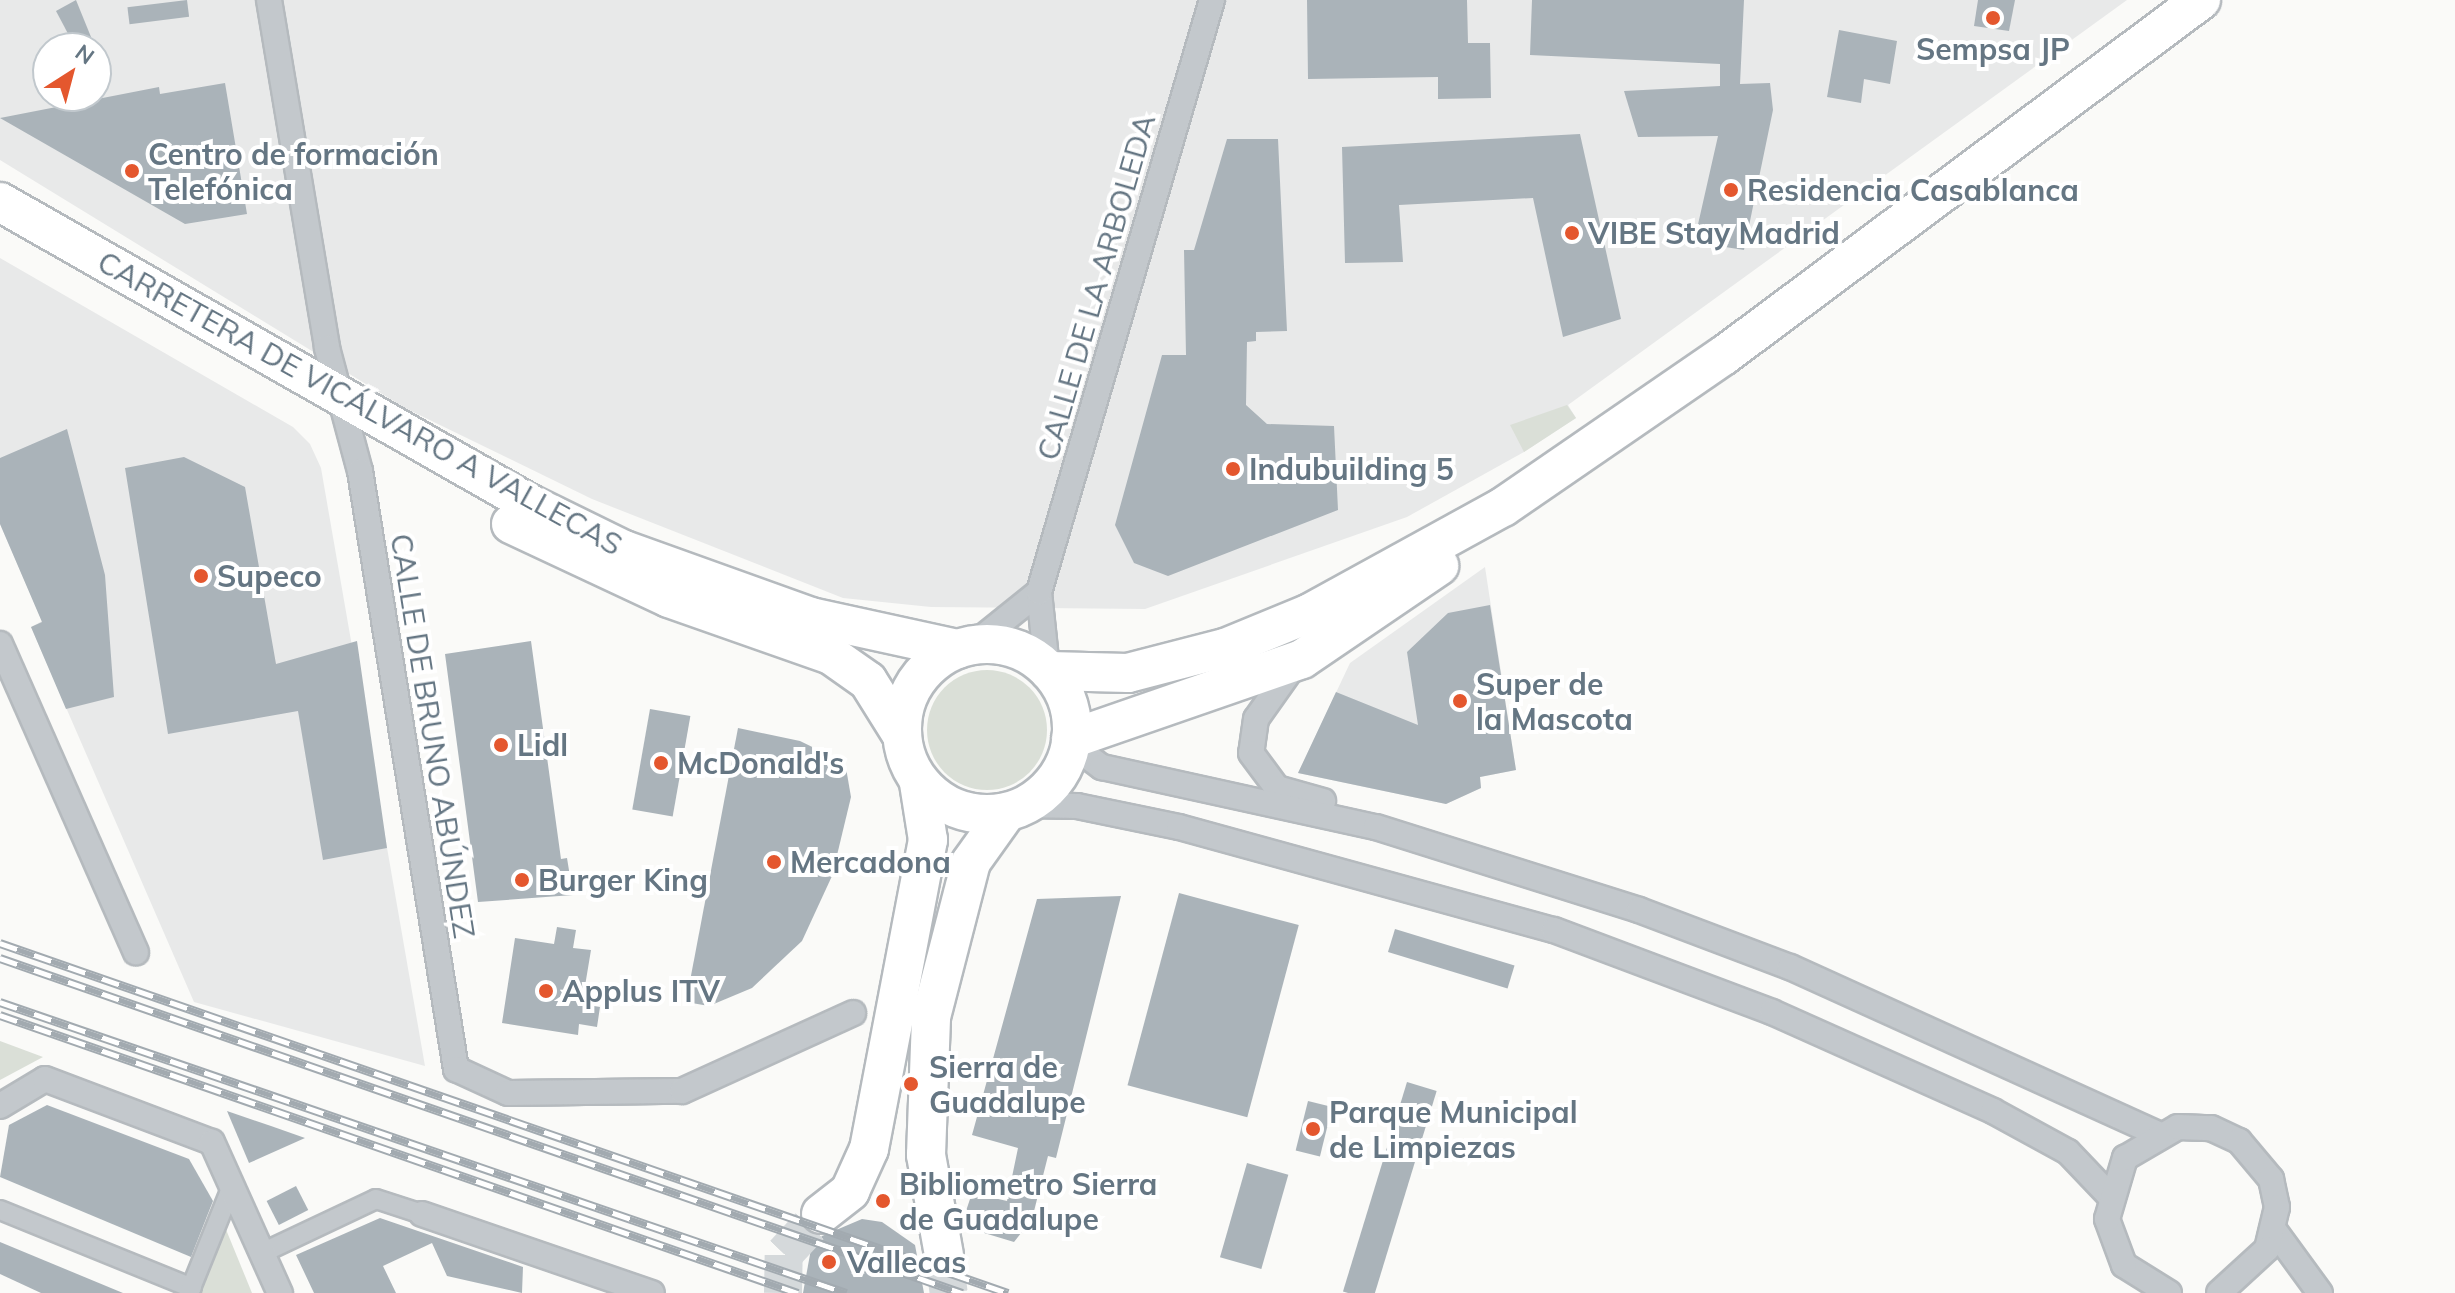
<!DOCTYPE html>
<meta charset="utf-8">
<style>
body{margin:0}
#map{position:relative;width:2455px;height:1293px;overflow:hidden;background:#fafaf8;font-family:Mulish,sans-serif}
div>[style]{position:absolute}
.built>*{inset:0;background:#e8e9e9}
.green>*{inset:0;background:#dadfd7}
.round{border-radius:50%}
.building>*{inset:0;background:#aab3b9;transform-origin:0 0}
.primary-tunnel>*{height:38px;margin-top:-19px;transform-origin:0;background:repeating-linear-gradient(90deg,#d5d9db 0 38px,transparent 0 57px)}
.roads{filter:drop-shadow(2px 0 #b5babe) drop-shadow(-2px 0 #b5babe) drop-shadow(0 2px #b5babe) drop-shadow(0 -2px #b5babe)}
.pedestrian>*{height:18px;margin:-9px;padding:0 9px;transform-origin:9px;border-radius:9px;background:#c3c8cc}
.minor>*{height:24px;margin:-12px;padding:0 12px;transform-origin:12px;border-radius:12px;background:#c3c8cc}
.primary>*{height:38px;margin:-19px;padding:0 19px;transform-origin:19px;border-radius:19px;background:#fff}
.primary>.ring{margin:-19px;padding:0;box-sizing:content-box;background:none;border:38px solid #fff;border-radius:50%}
.rail>*{height:9px;margin-top:-4.5px;transform-origin:0;background:repeating-linear-gradient(90deg,#fff 0 18px,#a2aab0 0 36px);box-sizing:border-box;border-block:2px solid #a2aab0}
.dots>*{width:22px;height:22px;translate:-50% -50%;box-sizing:border-box;border:4px solid #fff;border-radius:50%}
span{translate:-50% -50%;white-space:nowrap;text-align:center;line-height:1.15;-webkit-text-stroke:8px #fff;paint-order:stroke}
.poi-label{font-size:30px;color:#657683;font-weight:700}
.left{translate:0 -50%;text-align:left}
.street-label{font-size:30px;color:#657683}
.north{position:absolute;left:32px;top:32px;width:80px;height:80px;box-sizing:border-box;background:#fff;border:2px solid #c1c8cd;border-radius:50%;rotate:36deg;font-size:22px;font-weight:700;line-height:32px;text-align:center;color:#657683}
.north::after{content:'';display:block;margin:auto;width:28px;height:36px;background:#e4572e;clip-path:polygon(50% 0,100% 100%,50% 72%,0 100%)}
</style>
<div id="map">
<div class="built">
<div style="clip-path:polygon(evenodd,0 0,2127px 0,1568px 405px,1576px 418px,1524px 452px,1407px 517px,1145px 609px,931px 607px,843px 598px,592px 499px,405px 408px,0 160px,0 0,48px 48px,96px 48px,96px 96px,48px 96px,48px 48px)"></div>
<div style="clip-path:polygon(0 258px,293px 427px,310px 444px,321px 468px,425px 1066px,194px 1002px,31px 627px,42px 621px,0 524px)"></div>
<div style="clip-path:polygon(1485px 567px,1516px 770px,1480px 777px,1481px 788px,1446px 804px,1298px 773px,1350px 663px)"></div>
</div>
<div class="green">
<div style="clip-path:polygon(1567px 405px,1576px 418px,1524px 452px,1510px 425px)"></div>
<div class="round" style="left:927px;top:670px;width:120px;height:120px"></div>
<div style="clip-path:polygon(0 1041px,43px 1057px,0 1080px)"></div>
<div style="clip-path:polygon(218px 1210px,252px 1293px,183px 1293px)"></div>
</div>
<div class="building">
<div style="clip-path:polygon(76px 0,91px 37px,74px 45px,56px 11px)"></div>
<div style="left:187px;top:0;width:17px;height:60px;rotate:83deg"></div>
<div style="clip-path:polygon(1307px 0,1467px 0,1468px 43px,1490px 43px,1491px 98px,1438px 99px,1438px 77px,1308px 79px)"></div>
<div style="clip-path:polygon(1532px 0,1744px 0,1740px 84px,1770px 83px,1773px 110px,1744px 250px,1694px 242px,1718px 136px,1638px 137px,1624px 91px,1720px 86px,1720px 64px,1530px 55px)"></div>
<div style="clip-path:polygon(1978px 0,2015px 0,2009px 31px,1974px 26px)"></div>
<div style="clip-path:polygon(1839px 30px,1897px 41px,1890px 84px,1864px 79px,1861px 103px,1827px 97px)"></div>
<div style="clip-path:polygon(225px 83px,247px 214px,185px 224px,0 118px,159px 87px,160px 94px)"></div>
<div style="clip-path:polygon(1580px 134px,1621px 319px,1563px 337px,1533px 198px,1399px 205px,1403px 262px,1345px 263px,1342px 147px)"></div>
<div style="clip-path:polygon(1227px 139px,1278px 139px,1287px 331px,1256px 332px,1256px 341px,1247px 342px,1246px 405px,1267px 424px,1334px 426px,1338px 510px,1168px 576px,1134px 563px,1115px 525px,1162px 355px,1186px 355px,1184px 250px,1194px 250px)"></div>
<div style="clip-path:polygon(67px 429px,105px 575px,114px 697px,66px 709px,31px 627px,42px 622px,0 524px,0 458px)"></div>
<div style="clip-path:polygon(184px 457px,245px 487px,276px 664px,357px 641px,387px 848px,323px 860px,298px 711px,168px 734px,125px 468px)"></div>
<div style="clip-path:polygon(1490px 605px,1516px 770px,1480px 777px,1481px 788px,1446px 804px,1298px 773px,1336px 692px,1418px 725px,1407px 652px,1448px 613px)"></div>
<div style="clip-path:polygon(531px 641px,561px 859px,567px 858px,573px 895px,478px 902px,445px 654px)"></div>
<div style="left:650px;top:709px;width:41px;height:102px;rotate:10deg"></div>
<div style="clip-path:polygon(738px 728px,800px 741px,837px 759px,846px 768px,851px 797px,832px 876px,802px 941px,752px 988px,709px 1006px,686px 1002px)"></div>
<div style="left:1179px;top:893px;width:124px;height:199px;rotate:15deg"></div>
<div style="clip-path:polygon(1121px 896px,1056px 1158px,1048px 1156px,1032px 1219px,1014px 1242px,961px 1226px,972px 1193px,1007px 1201px,1018px 1148px,972px 1135px,1037px 899px)"></div>
<div style="clip-path:polygon(557px 927px,576px 930px,573px 948px,591px 950px,582px 1004px,600px 1007px,597px 1027px,579px 1024px,578px 1035px,502px 1023px,515px 938px,554px 944px)"></div>
<div style="left:1395px;top:929px;width:125px;height:24px;rotate:17deg"></div>
<div style="left:1407px;top:1082px;width:31px;height:219px;rotate:17deg"></div>
<div style="left:1308px;top:1101px;width:25px;height:51px;rotate:14deg"></div>
<div style="clip-path:polygon(47px 1105px,189px 1159px,213px 1201px,191px 1257px,0 1177px,9px 1125px)"></div>
<div style="clip-path:polygon(227px 1111px,271px 1126px,305px 1138px,249px 1163px)"></div>
<div style="left:1247px;top:1163px;width:43px;height:98px;rotate:16deg"></div>
<div style="left:296px;top:1186px;width:27px;height:33px;rotate:63deg"></div>
<div style="clip-path:polygon(380px 1218px,523px 1267px,522px 1293px,447px 1276px,432px 1243px,383px 1266px,396px 1293px,314px 1293px,296px 1255px)"></div>
<div style="clip-path:polygon(862px 1219px,882px 1222px,915px 1245px,924px 1293px,803px 1293px,811px 1249px,822px 1236px)"></div>
<div style="clip-path:polygon(0 1242px,123px 1293px,41px 1293px,0 1274px)"></div>
</div>
<div class="primary-tunnel">
<div style="left:944px;top:1255px;width:38px;rotate:83deg"></div>
<div style="left:783px;top:1293px;width:39px;rotate:-89deg"></div>
<div style="left:784px;top:1254px;width:54px;rotate:-47.2deg"></div>
</div>
<div class="roads">
<div class="pedestrian">
<div style="left:0;top:1210px;width:207px;rotate:22.1deg"></div>
<div style="left:262px;top:1253px;width:126px;rotate:-25.3deg"></div>
<div style="left:376px;top:1199px;width:48px;rotate:18.1deg"></div>
<div style="left:189px;top:1293px;width:115px;rotate:-68.1deg"></div>
</div>
<div class="minor">
<div style="left:269px;top:0;width:353px;rotate:80.5deg"></div>
<div style="left:327px;top:348px;width:127px;rotate:75deg"></div>
<div style="left:360px;top:471px;width:606px;rotate:80.88deg"></div>
<div style="left:456px;top:1069px;width:57px;rotate:24.8deg"></div>
<div style="left:508px;top:1093px;width:174px;rotate:-0.7deg"></div>
<div style="left:682px;top:1091px;width:188px;rotate:-24.5deg"></div>
<div style="left:0;top:644px;width:337px;rotate:66.2deg"></div>
<div style="left:973px;top:645px;width:85px;rotate:-38.8deg"></div>
<div style="left:1047px;top:668px;width:76px;rotate:-96deg"></div>
<div style="left:1039px;top:592px;width:617px;rotate:-73.71deg"></div>
<div style="left:1292px;top:668px;width:62px;rotate:125.2deg"></div>
<div style="left:1256px;top:719px;width:34px;rotate:98deg"></div>
<div style="left:1251px;top:753px;width:44px;rotate:53.4deg"></div>
<div style="left:1277px;top:788px;width:48px;rotate:15.8deg"></div>
<div style="left:1071px;top:744px;width:39px;rotate:37deg"></div>
<div style="left:1102px;top:767px;width:280px;rotate:12.4deg"></div>
<div style="left:1376px;top:827px;width:276px;rotate:17.5deg"></div>
<div style="left:1639px;top:910px;width:161px;rotate:20.7deg"></div>
<div style="left:1790px;top:967px;width:404px;rotate:24.4deg"></div>
<div style="left:1025px;top:805px;width:52px;rotate:1.1deg"></div>
<div style="left:1077px;top:806px;width:104px;rotate:11.6deg"></div>
<div style="left:1179px;top:827px;width:389px;rotate:15.4deg"></div>
<div style="left:1554px;top:930px;width:233px;rotate:20.6deg"></div>
<div style="left:1772px;top:1012px;width:242px;rotate:24.1deg"></div>
<div style="left:1993px;top:1111px;width:85px;rotate:28.7deg"></div>
<div style="left:2068px;top:1152px;width:59px;rotate:46.4deg"></div>
<div style="left:0;top:1106px;width:52px;rotate:-31deg"></div>
<div style="left:45px;top:1079px;width:178px;rotate:20.7deg"></div>
<div style="left:212px;top:1142px;width:166px;rotate:65.8deg"></div>
<div style="left:422px;top:1214px;width:243px;rotate:19deg"></div>
<div style="left:2274px;top:1230px;width:78px;rotate:53.9deg"></div>
<div style="left:2169px;top:1293px;width:53px;rotate:-148.1deg"></div>
<div style="left:2124px;top:1265px;width:49px;rotate:-110.3deg"></div>
<div style="left:2107px;top:1219px;width:64px;rotate:-73.6deg"></div>
<div style="left:2125px;top:1158px;width:61px;rotate:-30.3deg"></div>
<div style="left:2178px;top:1127px;width:33px;rotate:2deg"></div>
<div style="left:2211px;top:1128px;width:31px;rotate:25deg"></div>
<div style="left:2239px;top:1141px;width:50px;rotate:49.9deg"></div>
<div style="left:2271px;top:1179px;width:29px;rotate:78deg"></div>
<div style="left:2277px;top:1207px;width:43px;rotate:103.4deg"></div>
<div style="left:2267px;top:1249px;width:65px;rotate:137.5deg"></div>
</div>
<div class="primary">
<div style="left:0;top:202px;width:610px;rotate:29.67deg"></div>
<div style="left:530px;top:504px;width:105px;rotate:26.1deg"></div>
<div style="left:624px;top:550px;width:199px;rotate:19.7deg"></div>
<div style="left:811px;top:617px;width:150px;rotate:12.3deg"></div>
<div style="left:511px;top:524px;width:174px;rotate:25.1deg"></div>
<div style="left:669px;top:598px;width:172px;rotate:19.4deg"></div>
<div style="left:831px;top:655px;width:45px;rotate:35.1deg"></div>
<div style="left:868px;top:681px;width:60px;rotate:57.9deg"></div>
<div class="ring" style="left:902px;top:644px;width:132px;height:132px"></div>
<div style="left:1049px;top:671px;width:79px;rotate:1.5deg"></div>
<div style="left:1128px;top:673px;width:100px;rotate:-14.5deg"></div>
<div style="left:1225px;top:648px;width:92px;rotate:-22.4deg"></div>
<div style="left:1310px;top:613px;width:220px;rotate:-28.8deg"></div>
<div style="left:1503px;top:507px;width:267px;rotate:-34.5deg"></div>
<div style="left:1723px;top:356px;width:596px;rotate:-36.68deg"></div>
<div style="left:1071px;top:739px;width:244px;rotate:-19.1deg"></div>
<div style="left:1302px;top:659px;width:166px;rotate:-34.2deg"></div>
<div style="left:821px;top:1214px;width:37px;rotate:-38deg"></div>
<div style="left:850px;top:1191px;width:46px;rotate:-65.7deg"></div>
<div style="left:869px;top:1149px;width:315px;rotate:-79.2deg"></div>
<div style="left:928px;top:840px;width:58px;rotate:-99deg"></div>
<div style="left:944px;top:1255px;width:102px;rotate:-100.2deg"></div>
<div style="left:926px;top:1155px;width:138px;rotate:-87.9deg"></div>
<div style="left:931px;top:1017px;width:160px;rotate:-75.5deg"></div>
<div style="left:971px;top:862px;width:60px;rotate:-54.5deg"></div>
</div>
</div>
<div class="rail">
<div style="left:0;top:943px;width:1067px;rotate:19.15deg"></div>
<div style="left:0;top:958px;width:1019px;rotate:19.2deg"></div>
<div style="left:0;top:1002px;width:895px;rotate:18.98deg"></div>
<div style="left:0;top:1015px;width:845px;rotate:19.21deg"></div>
</div>
<div class="dots">
<div style="left:1993px;top:18px;background:#e4572e"></div>
<div style="left:132px;top:171px;background:#e4572e"></div>
<div style="left:1731px;top:190px;background:#e4572e"></div>
<div style="left:1572px;top:233px;background:#e4572e"></div>
<div style="left:1233px;top:469px;background:#e4572e"></div>
<div style="left:201px;top:576px;background:#e4572e"></div>
<div style="left:1460px;top:701px;background:#e4572e"></div>
<div style="left:501px;top:745px;background:#e4572e"></div>
<div style="left:661px;top:763px;background:#e4572e"></div>
<div style="left:774px;top:862px;background:#e4572e"></div>
<div style="left:522px;top:880px;background:#e4572e"></div>
<div style="left:546px;top:991px;background:#e4572e"></div>
<div style="left:911px;top:1084px;background:#e4572e"></div>
<div style="left:1313px;top:1129px;background:#e4572e"></div>
<div style="left:883px;top:1201px;background:#e4572e"></div>
<div style="left:829px;top:1262px;background:#e4572e"></div>
</div>
<div class="poi-label">
<span style="left:1993px;top:49px">Sempsa JP</span>
<span class="left" style="left:148px;top:171px">Centro de formación<br>Telefónica</span>
<span class="left" style="left:1747px;top:190px">Residencia Casablanca</span>
<span class="left" style="left:1588px;top:233px">VIBE Stay Madrid</span>
<span class="left" style="left:1249px;top:469px">Indubuilding 5</span>
<span class="left" style="left:217px;top:576px">Supeco</span>
<span class="left" style="left:1476px;top:701px">Super de<br>la Mascota</span>
<span class="left" style="left:517px;top:745px">Lidl</span>
<span class="left" style="left:677px;top:763px">McDonald's</span>
<span class="left" style="left:790px;top:862px">Mercadona</span>
<span class="left" style="left:538px;top:880px">Burger King</span>
<span class="left" style="left:562px;top:991px">Applus ITV</span>
<span class="left" style="left:929px;top:1084px">Sierra de<br>Guadalupe</span>
<span class="left" style="left:1329px;top:1129px">Parque Municipal<br>de Limpiezas</span>
<span class="left" style="left:899px;top:1201px">Bibliometro Sierra<br>de Guadalupe</span>
<span class="left" style="left:847px;top:1262px">Vallecas</span>
</div>
<div class="street-label">
<span style="left:1096px;top:287px;rotate:-74deg">CALLE DE LA ARBOLEDA</span>
<span style="left:360px;top:403px;rotate:29deg">CARRETERA DE VICÁLVARO A VALLECAS</span>
<span style="left:433px;top:736px;rotate:81deg">CALLE DE BRUNO ABÚNDEZ</span>
</div>
<div class="north">N</div>
</div>
